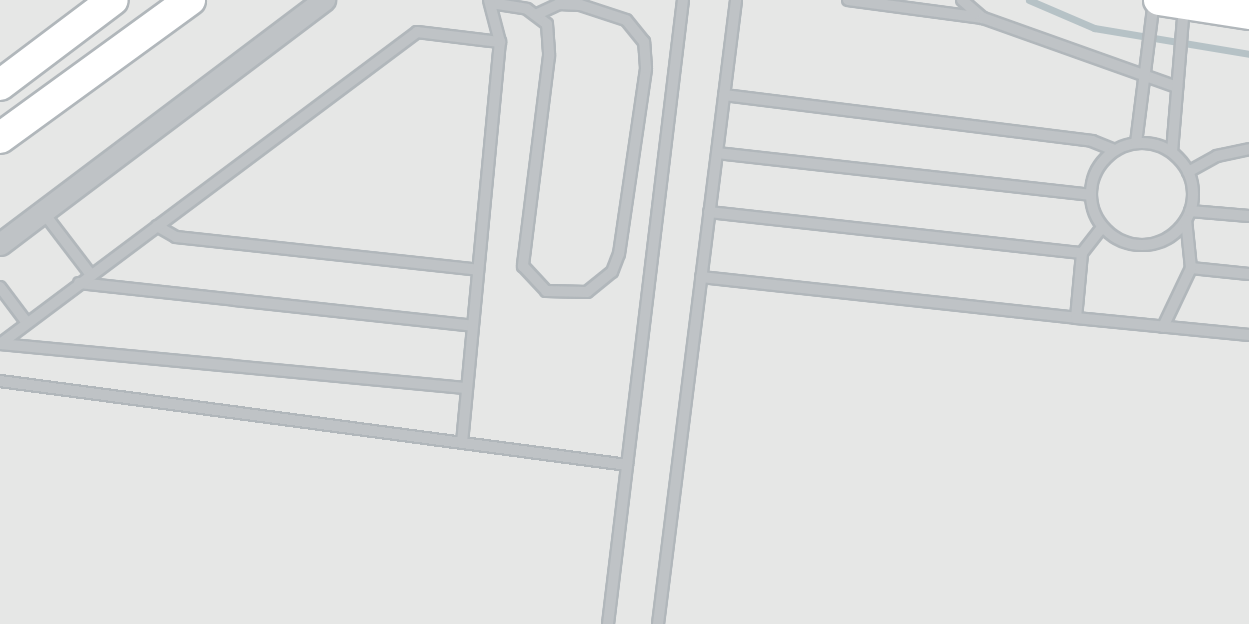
<!DOCTYPE html>
<style>
body{margin:0}
#map{position:relative;width:1249px;height:624px;overflow:hidden;background:#f6f6f2;font-family:Jost,sans-serif}
div>[style]{position:absolute}
.built>*{inset:0;background:#e6e7e6;transform-origin:0 0}
.stream>*{height:7px;margin:-3.5px;padding:0 3.5px;transform-origin:3.5px;border-radius:3.5px;background:#b6c2c6}
.roads{filter:drop-shadow(2px 0 #b1b7bb) drop-shadow(-2px 0 #b1b7bb) drop-shadow(0 2px #b1b7bb) drop-shadow(0 -2px #b1b7bb)}
.lane>*{height:10px;margin:-5px;padding:0 5px;transform-origin:5px;border-radius:5px;background:#bfc3c6}
.lane>.ring{margin:-5px;padding:0;box-sizing:content-box;background:none;border:10px solid #bfc3c6;border-radius:50%}
.street>*{height:21px;margin:-10.5px;padding:0 10.5px;transform-origin:10.5px;border-radius:10.5px;background:#bfc3c6}
.secondary>*{height:30px;margin:-15px;padding:0 15px;transform-origin:15px;border-radius:15px;background:#fff}
span{translate:-50% -50%;white-space:nowrap;text-align:center;line-height:1.15;-webkit-text-stroke:6px #fff;paint-order:stroke}
</style>
<div id="map">
<div class="built">
<div style="left:0;top:0;width:1249px;height:624px"></div>
</div>
<div class="stream">
<div style="left:1029px;top:0;width:71px;rotate:23.3deg"></div>
<div style="left:1094px;top:28px;width:157px;rotate:9.5deg"></div>
</div>
<div class="roads">
<div class="lane">
<div style="left:848px;top:0;width:136px;rotate:7.6deg"></div>
<div style="left:962px;top:0;width:28px;rotate:41deg"></div>
<div style="left:983px;top:18px;width:206px;rotate:19.6deg"></div>
<div style="left:491px;top:3px;width:36px;rotate:9deg"></div>
<div style="left:527px;top:9px;width:25px;rotate:37deg"></div>
<div style="left:547px;top:24px;width:32px;rotate:86deg"></div>
<div style="left:549px;top:56px;width:212px;rotate:97.1deg"></div>
<div style="left:523px;top:266px;width:34px;rotate:47deg"></div>
<div style="left:546px;top:291px;width:41px;rotate:1.4deg"></div>
<div style="left:587px;top:292px;width:32px;rotate:-39deg"></div>
<div style="left:612px;top:272px;width:19px;rotate:-69deg"></div>
<div style="left:619px;top:254px;width:188px;rotate:-81.7deg"></div>
<div style="left:646px;top:68px;width:26px;rotate:-94deg"></div>
<div style="left:644px;top:42px;width:28px;rotate:-129deg"></div>
<div style="left:626px;top:20px;width:48px;rotate:-161.9deg"></div>
<div style="left:580px;top:5px;width:21px;rotate:-177deg"></div>
<div style="left:559px;top:4px;width:26px;rotate:155deg"></div>
<div style="left:724px;top:95px;width:371px;rotate:7.1deg"></div>
<div style="left:1092px;top:141px;width:24px;rotate:22deg"></div>
<div class="ring" style="left:1091px;top:143px;width:92px;height:92px"></div>
<div style="left:1136px;top:143px;width:144px;rotate:-82.8deg"></div>
<div style="left:1172px;top:152px;width:146px;rotate:-85.3deg"></div>
<div style="left:717px;top:153px;width:375px;rotate:6.4deg"></div>
<div style="left:1188px;top:172px;width:33px;rotate:-29deg"></div>
<div style="left:1217px;top:156px;width:33px;rotate:-12deg"></div>
<div style="left:1190px;top:211px;width:59px;rotate:4.8deg"></div>
<div style="left:43px;top:212px;width:79px;rotate:52.7deg"></div>
<div style="left:709px;top:212px;width:375px;rotate:6.3deg"></div>
<div style="left:157px;top:226px;width:22px;rotate:30deg"></div>
<div style="left:176px;top:237px;width:304px;rotate:6.2deg"></div>
<div style="left:1191px;top:268px;width:58px;rotate:5.9deg"></div>
<div style="left:701px;top:277px;width:377px;rotate:6.2deg"></div>
<div style="left:1076px;top:318px;width:65px;rotate:-84.7deg"></div>
<div style="left:1082px;top:253px;width:33px;rotate:-52deg"></div>
<div style="left:79px;top:283px;width:396px;rotate:6.2deg"></div>
<div style="left:0;top:287px;width:45px;rotate:53.1deg"></div>
<div style="left:1076px;top:318px;width:174px;rotate:5.6deg"></div>
<div style="left:1163px;top:327px;width:65px;rotate:-64.6deg"></div>
<div style="left:1191px;top:268px;width:48px;rotate:-95.9deg"></div>
<div style="left:0;top:344px;width:521px;rotate:-36.8deg"></div>
<div style="left:417px;top:32px;width:84px;rotate:6.9deg"></div>
<div style="left:0;top:344px;width:467px;rotate:5.4deg"></div>
<div style="left:0;top:381px;width:633px;rotate:7.63deg"></div>
<div style="left:462px;top:443px;width:403px;rotate:-84.6deg"></div>
<div style="left:500px;top:42px;width:43px;rotate:-104.7deg"></div>
<div style="left:608px;top:624px;width:628px;rotate:-83.15deg"></div>
<div style="left:658px;top:624px;width:629px;rotate:-82.87deg"></div>
</div>
<div class="street">
<div style="left:0;top:244px;width:406px;rotate:-37deg"></div>
</div>
<div class="secondary">
<div style="left:1159px;top:0;width:91px;rotate:8.8deg"></div>
<div style="left:0;top:85px;width:141px;rotate:-37deg"></div>
<div style="left:0;top:138px;width:235px;rotate:-36deg"></div>
</div>
</div>
</div>
